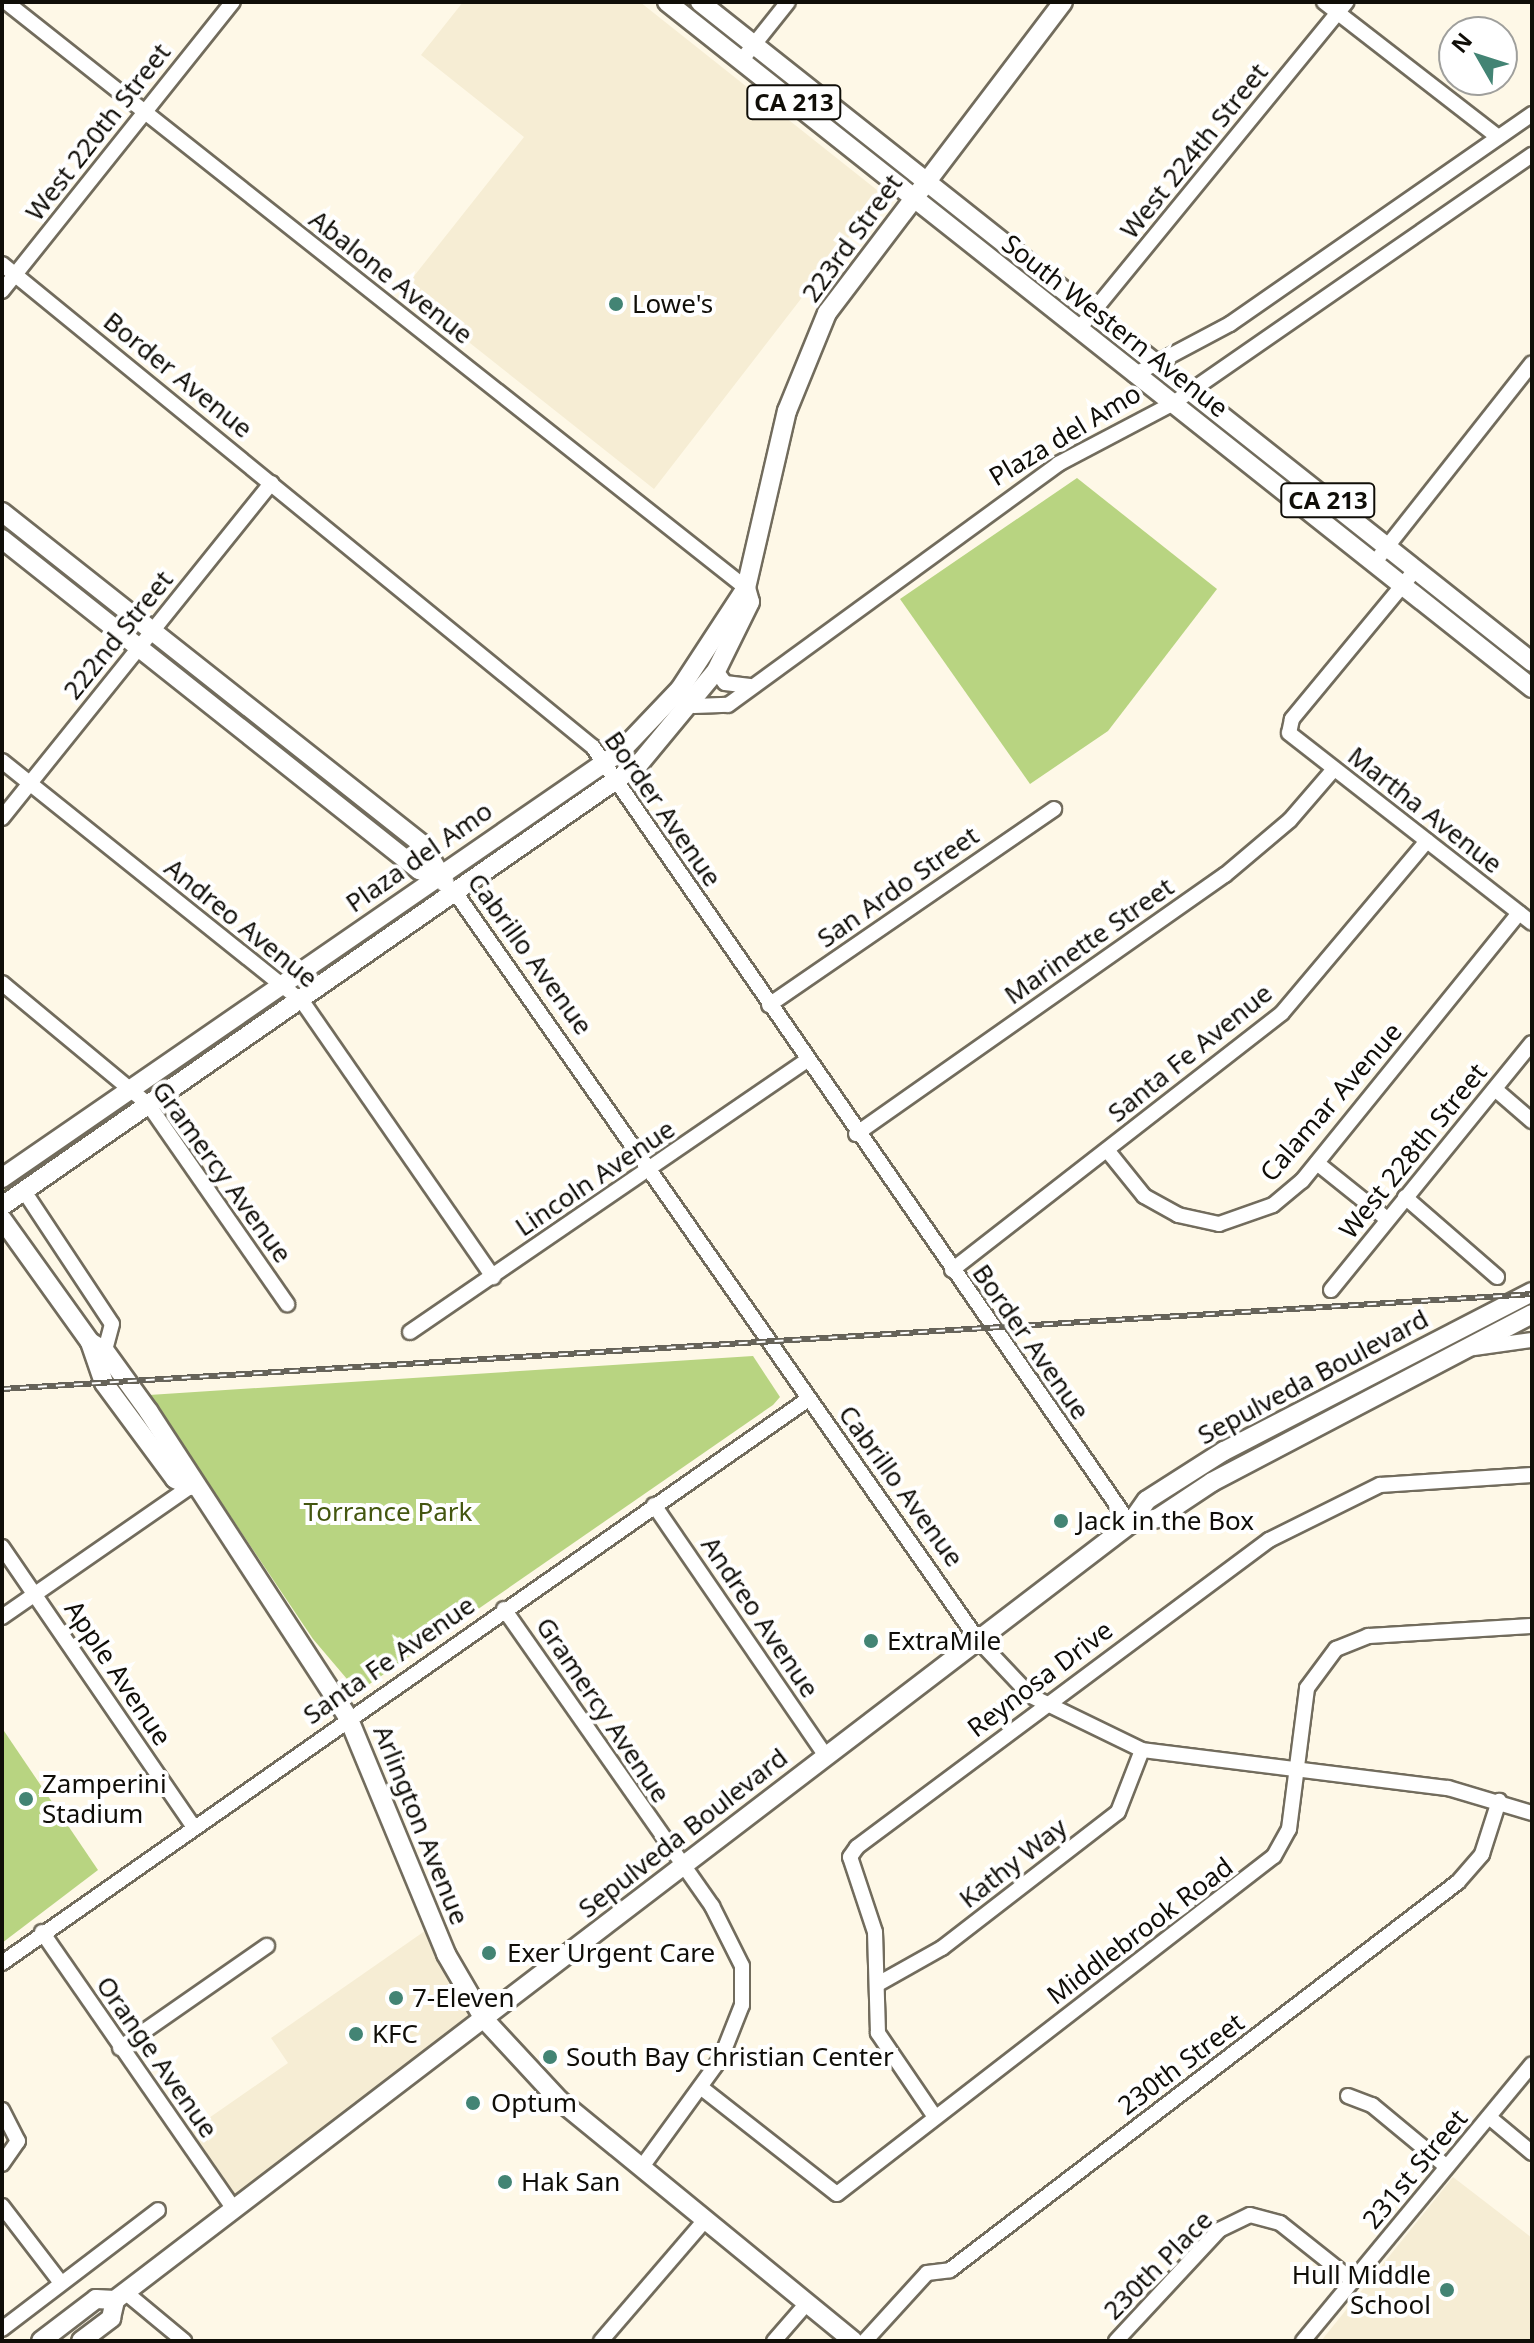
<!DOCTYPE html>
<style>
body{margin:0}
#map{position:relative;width:1534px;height:2343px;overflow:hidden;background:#fef8e7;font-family:"Noto Sans",sans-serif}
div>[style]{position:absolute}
.built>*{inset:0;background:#f6edd4}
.green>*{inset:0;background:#b8d481}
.roads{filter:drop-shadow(2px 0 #726c5d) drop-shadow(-2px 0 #726c5d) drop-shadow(0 2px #726c5d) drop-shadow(0 -2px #726c5d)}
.minor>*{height:14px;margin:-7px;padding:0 7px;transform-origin:7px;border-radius:7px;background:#fff}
.major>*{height:18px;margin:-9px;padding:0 9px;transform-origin:9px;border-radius:9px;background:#fff}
.rail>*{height:6px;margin-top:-3px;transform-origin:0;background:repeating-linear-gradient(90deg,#fff 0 9px,#666359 0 18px);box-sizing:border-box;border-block:2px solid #666359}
.dots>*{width:22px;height:22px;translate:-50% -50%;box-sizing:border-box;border:4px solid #fff;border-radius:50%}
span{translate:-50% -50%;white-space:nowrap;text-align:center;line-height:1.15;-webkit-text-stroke:8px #fff;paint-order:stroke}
.shield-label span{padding:2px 6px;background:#fff;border:2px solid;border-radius:6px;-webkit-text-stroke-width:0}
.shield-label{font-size:24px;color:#100e08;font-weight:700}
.street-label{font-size:26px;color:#100e08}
.poi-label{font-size:26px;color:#100e08}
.left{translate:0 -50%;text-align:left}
.right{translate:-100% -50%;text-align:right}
.park-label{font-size:26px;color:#43560f}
.frame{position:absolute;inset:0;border:4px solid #100e08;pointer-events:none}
.north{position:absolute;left:1438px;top:16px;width:80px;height:80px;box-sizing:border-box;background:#fff;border:2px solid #9f9f9c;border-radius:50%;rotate:309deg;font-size:22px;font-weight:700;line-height:32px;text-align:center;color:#100e08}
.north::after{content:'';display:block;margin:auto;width:28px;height:36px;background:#438474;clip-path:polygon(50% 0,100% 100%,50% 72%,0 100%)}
</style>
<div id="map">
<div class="built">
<div style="clip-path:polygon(463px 2px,640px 2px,882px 194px,654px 489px,403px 290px,524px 137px,421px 55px)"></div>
<div style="clip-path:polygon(432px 1926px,480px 2019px,232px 2205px,183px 2136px,288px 2063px,271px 2038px)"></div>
<div style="clip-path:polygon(1453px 2177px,1532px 2238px,1532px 2341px,1321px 2341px)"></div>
</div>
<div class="green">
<div style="clip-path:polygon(1077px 478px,1217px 589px,1108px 731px,1030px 784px,900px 599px)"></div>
<div style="clip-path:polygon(589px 781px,595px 785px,466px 872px,465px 869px)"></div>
<div style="clip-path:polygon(426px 896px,430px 899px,302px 984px,302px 982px)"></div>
<div style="clip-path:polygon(277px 998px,281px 1002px,151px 1090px,150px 1087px)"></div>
<div style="clip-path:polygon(127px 1105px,6px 1194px,2px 1192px,12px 1180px)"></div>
<div style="clip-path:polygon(753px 1356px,780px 1397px,773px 1405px,358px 1692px,313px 1639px,149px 1395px)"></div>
<div style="clip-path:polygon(2px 1728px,98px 1870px,2px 1943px)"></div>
</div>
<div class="roads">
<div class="minor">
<div style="left:6px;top:2px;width:944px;rotate:38.38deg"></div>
<div style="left:1324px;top:2px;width:220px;rotate:37.8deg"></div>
<div style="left:741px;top:61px;width:75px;rotate:-51.5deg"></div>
<div style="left:2px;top:264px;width:763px;rotate:39.26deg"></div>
<div style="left:593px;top:747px;width:945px;rotate:55.35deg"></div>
<div style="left:2px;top:291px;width:370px;rotate:-51.4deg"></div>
<div style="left:1078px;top:330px;width:424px;rotate:-50.7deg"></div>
<div style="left:1134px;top:375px;width:109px;rotate:-28deg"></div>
<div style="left:1230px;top:324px;width:368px;rotate:-34.8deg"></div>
<div style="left:1375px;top:562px;width:253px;rotate:-51.7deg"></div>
<div style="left:1416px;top:569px;width:195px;rotate:129.6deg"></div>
<div style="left:1292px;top:719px;width:14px;rotate:102deg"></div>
<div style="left:1289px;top:733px;width:308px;rotate:38deg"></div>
<div style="left:716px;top:671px;width:15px;rotate:53deg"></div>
<div style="left:725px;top:683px;width:25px;rotate:7deg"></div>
<div style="left:694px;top:706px;width:34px;rotate:-2deg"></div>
<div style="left:728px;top:705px;width:409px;rotate:-36.1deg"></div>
<div style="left:1058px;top:464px;width:129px;rotate:-27.8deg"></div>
<div style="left:1172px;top:404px;width:438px;rotate:-34.7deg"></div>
<div style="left:2px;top:761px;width:384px;rotate:38.7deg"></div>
<div style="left:302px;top:1001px;width:336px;rotate:55.3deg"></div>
<div style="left:2px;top:818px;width:430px;rotate:-51.2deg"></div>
<div style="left:455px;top:892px;width:913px;rotate:55.04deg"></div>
<div style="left:978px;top:1640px;width:77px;rotate:46.6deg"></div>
<div style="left:1031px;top:1696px;width:123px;rotate:25.9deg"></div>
<div style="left:1142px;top:1750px;width:308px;rotate:7.1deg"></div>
<div style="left:1448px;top:1788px;width:88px;rotate:16.6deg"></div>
<div style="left:2px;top:983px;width:190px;rotate:39.7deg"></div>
<div style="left:148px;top:1104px;width:244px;rotate:55.2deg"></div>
<div style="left:769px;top:1005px;width:346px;rotate:-34.5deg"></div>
<div style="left:1495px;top:1089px;width:49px;rotate:40.9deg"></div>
<div style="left:856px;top:1134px;width:451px;rotate:-35.1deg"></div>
<div style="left:1225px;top:875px;width:85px;rotate:-40.2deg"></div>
<div style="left:1290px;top:820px;width:67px;rotate:-49.2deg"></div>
<div style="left:1107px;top:1150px;width:59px;rotate:51.2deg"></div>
<div style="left:1144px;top:1196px;width:39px;rotate:29deg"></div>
<div style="left:1178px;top:1215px;width:42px;rotate:12.4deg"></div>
<div style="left:1219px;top:1224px;width:57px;rotate:-19.4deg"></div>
<div style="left:1273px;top:1205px;width:38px;rotate:-40deg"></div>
<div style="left:1302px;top:1181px;width:345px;rotate:-51deg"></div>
<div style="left:1317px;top:1163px;width:90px;rotate:38.7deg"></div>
<div style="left:24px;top:1191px;width:159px;rotate:56.5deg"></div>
<div style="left:112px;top:1324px;width:28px;rotate:105deg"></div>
<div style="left:1405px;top:1197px;width:122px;rotate:41deg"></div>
<div style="left:952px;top:1270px;width:418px;rotate:-37.9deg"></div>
<div style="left:1282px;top:1013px;width:225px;rotate:-49.9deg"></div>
<div style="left:1331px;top:1290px;width:318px;rotate:-50.9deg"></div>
<div style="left:410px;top:1332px;width:478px;rotate:-34.4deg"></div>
<div style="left:1474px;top:1348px;width:59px;rotate:-7.9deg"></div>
<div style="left:654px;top:1505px;width:304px;rotate:55.6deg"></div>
<div style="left:2px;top:1547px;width:338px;rotate:55.6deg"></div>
<div style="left:504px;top:1609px;width:363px;rotate:55deg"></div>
<div style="left:712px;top:1906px;width:67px;rotate:63.4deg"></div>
<div style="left:742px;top:1966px;width:39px;rotate:90deg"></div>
<div style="left:742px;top:2005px;width:57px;rotate:111.6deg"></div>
<div style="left:721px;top:2058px;width:136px;rotate:126deg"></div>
<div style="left:2px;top:1617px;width:230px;rotate:-34.7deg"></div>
<div style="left:42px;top:1932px;width:337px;rotate:55.3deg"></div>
<div style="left:2px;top:1963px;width:982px;rotate:-34.97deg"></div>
<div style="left:878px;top:1984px;width:73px;rotate:-29.4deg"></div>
<div style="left:942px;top:1948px;width:222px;rotate:-37.7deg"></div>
<div style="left:1118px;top:1812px;width:66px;rotate:-68.8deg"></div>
<div style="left:120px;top:2048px;width:179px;rotate:-34.8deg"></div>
<div style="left:703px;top:2089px;width:170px;rotate:38.1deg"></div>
<div style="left:837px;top:2194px;width:552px;rotate:-37.72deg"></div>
<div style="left:1274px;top:1856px;width:31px;rotate:-61deg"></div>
<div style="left:1289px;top:1829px;width:142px;rotate:-82.7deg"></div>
<div style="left:1307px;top:1688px;width:49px;rotate:-53.4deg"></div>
<div style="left:1336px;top:1649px;width:35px;rotate:-22deg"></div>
<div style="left:1368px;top:1636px;width:164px;rotate:-3.5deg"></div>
<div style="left:1348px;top:2096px;width:26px;rotate:21deg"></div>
<div style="left:1372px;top:2105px;width:97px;rotate:39.6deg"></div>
<div style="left:2px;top:2110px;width:35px;rotate:63deg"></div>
<div style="left:18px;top:2141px;width:28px;rotate:125deg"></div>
<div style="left:935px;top:2117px;width:102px;rotate:-124.2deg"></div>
<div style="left:878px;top:2033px;width:101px;rotate:-91.7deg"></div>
<div style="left:875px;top:1932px;width:79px;rotate:-108.4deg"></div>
<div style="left:850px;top:1857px;width:12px;rotate:-55deg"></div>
<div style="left:857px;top:1847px;width:514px;rotate:-36.69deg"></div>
<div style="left:1269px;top:1540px;width:124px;rotate:-26.4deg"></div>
<div style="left:1380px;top:1485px;width:152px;rotate:-3.8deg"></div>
<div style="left:1489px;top:2117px;width:56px;rotate:39.9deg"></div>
<div style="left:2px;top:2206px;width:97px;rotate:52.5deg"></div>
<div style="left:125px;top:2292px;width:77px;rotate:39.7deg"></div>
<div style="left:2px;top:2329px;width:196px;rotate:-37.3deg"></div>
<div style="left:601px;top:2341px;width:160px;rotate:-49.3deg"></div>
<div style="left:774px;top:2341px;width:50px;rotate:-49deg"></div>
<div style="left:865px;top:2341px;width:92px;rotate:-47.6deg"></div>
<div style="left:927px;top:2273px;width:23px;rotate:-7deg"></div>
<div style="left:950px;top:2270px;width:639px;rotate:-37.37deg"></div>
<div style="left:1458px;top:1882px;width:37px;rotate:-49deg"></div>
<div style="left:1482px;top:1854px;width:56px;rotate:-72.2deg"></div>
<div style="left:1116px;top:2341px;width:151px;rotate:-47.1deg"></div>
<div style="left:1219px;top:2230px;width:34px;rotate:-26deg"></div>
<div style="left:1250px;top:2215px;width:31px;rotate:15deg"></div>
<div style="left:1280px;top:2223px;width:92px;rotate:38.4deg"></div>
<div style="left:1303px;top:2341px;width:359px;rotate:-50.4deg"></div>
</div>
<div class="major">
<div style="left:667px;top:2px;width:1104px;rotate:38.42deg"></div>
<div style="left:700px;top:2px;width:1062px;rotate:38.42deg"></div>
<div style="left:2px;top:512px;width:537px;rotate:38.34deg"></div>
<div style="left:423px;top:845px;width:44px;rotate:59.9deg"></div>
<div style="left:2px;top:539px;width:532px;rotate:38.44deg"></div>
<div style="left:419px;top:870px;width:19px;rotate:16deg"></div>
<div style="left:746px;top:588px;width:182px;rotate:-77deg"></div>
<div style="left:787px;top:411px;width:106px;rotate:-67.8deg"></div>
<div style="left:827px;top:313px;width:390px;rotate:-52.8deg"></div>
<div style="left:2px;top:1178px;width:751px;rotate:-34.58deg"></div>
<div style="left:620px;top:752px;width:87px;rotate:-46.4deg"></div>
<div style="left:680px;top:689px;width:121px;rotate:-56.8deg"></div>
<div style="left:2px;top:1206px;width:775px;rotate:-34.76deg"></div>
<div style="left:639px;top:764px;width:121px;rotate:-50.4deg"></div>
<div style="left:716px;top:671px;width:77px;rotate:-63.8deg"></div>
<div style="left:750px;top:602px;width:15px;rotate:-106deg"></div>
<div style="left:2px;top:1219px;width:151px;rotate:54.4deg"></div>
<div style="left:90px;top:1342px;width:43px;rotate:71.1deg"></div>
<div style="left:104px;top:1383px;width:119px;rotate:53.5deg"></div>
<div style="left:175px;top:1479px;width:17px;rotate:24deg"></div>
<div style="left:90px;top:1342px;width:17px;rotate:31deg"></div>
<div style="left:105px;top:1351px;width:75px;rotate:54.2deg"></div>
<div style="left:149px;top:1412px;width:364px;rotate:56.9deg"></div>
<div style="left:348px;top:1717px;width:256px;rotate:67.5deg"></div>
<div style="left:446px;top:1954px;width:75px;rotate:59.7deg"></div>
<div style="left:484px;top:2019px;width:110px;rotate:47.2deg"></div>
<div style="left:559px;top:2100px;width:380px;rotate:39.3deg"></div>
<div style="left:1130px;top:1524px;width:29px;rotate:-12deg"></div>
<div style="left:1158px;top:1518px;width:65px;rotate:-33.7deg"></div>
<div style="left:1212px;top:1482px;width:361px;rotate:-27.7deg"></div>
<div style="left:41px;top:2341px;width:69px;rotate:-37.4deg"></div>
<div style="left:96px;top:2299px;width:19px;rotate:3deg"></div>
<div style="left:81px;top:2341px;width:38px;rotate:-37deg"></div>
<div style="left:111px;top:2318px;width:18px;rotate:-77deg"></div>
<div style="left:115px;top:2300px;width:1278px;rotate:-37.4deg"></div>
<div style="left:1130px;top:1524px;width:29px;rotate:-55deg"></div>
<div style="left:1147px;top:1500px;width:91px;rotate:-32.5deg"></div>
<div style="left:1224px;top:1451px;width:347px;rotate:-27.3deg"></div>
</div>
</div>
<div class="rail">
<div style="left:2px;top:1389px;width:1533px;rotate:-3.55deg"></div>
</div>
<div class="dots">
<div style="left:616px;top:304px;background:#438474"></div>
<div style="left:1061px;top:1521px;background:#438474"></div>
<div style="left:871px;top:1641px;background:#438474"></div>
<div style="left:26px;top:1799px;background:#438474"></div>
<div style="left:489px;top:1953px;background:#438474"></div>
<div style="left:396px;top:1998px;background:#438474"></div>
<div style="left:356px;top:2034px;background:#438474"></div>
<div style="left:550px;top:2057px;background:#438474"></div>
<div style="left:473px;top:2103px;background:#438474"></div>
<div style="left:505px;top:2182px;background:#438474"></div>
<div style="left:1447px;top:2290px;background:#438474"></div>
</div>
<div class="shield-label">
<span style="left:794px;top:102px">CA 213</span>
<span style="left:1328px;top:500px">CA 213</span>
</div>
<div class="street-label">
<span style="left:98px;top:132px;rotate:-52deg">West 220th Street</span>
<span style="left:1194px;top:151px;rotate:-51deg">West 224th Street</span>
<span style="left:852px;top:238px;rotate:-54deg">223rd Street</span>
<span style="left:391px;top:277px;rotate:38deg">Abalone Avenue</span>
<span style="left:1115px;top:326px;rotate:38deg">South Western Avenue</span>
<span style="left:178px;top:375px;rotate:39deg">Border Avenue</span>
<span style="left:1065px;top:435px;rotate:-31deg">Plaza del Amo</span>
<span style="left:118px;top:635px;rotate:-51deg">222nd Street</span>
<span style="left:663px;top:809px;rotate:55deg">Border Avenue</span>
<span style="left:1425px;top:810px;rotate:38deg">Martha Avenue</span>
<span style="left:419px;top:857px;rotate:-35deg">Plaza del Amo</span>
<span style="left:898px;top:887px;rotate:-35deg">San Ardo Street</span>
<span style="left:241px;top:923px;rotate:39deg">Andreo Avenue</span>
<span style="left:1089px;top:941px;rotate:-35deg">Marinette Street</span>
<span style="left:530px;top:954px;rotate:54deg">Cabrillo Avenue</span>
<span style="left:1190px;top:1053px;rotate:-39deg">Santa Fe Avenue</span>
<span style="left:1331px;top:1102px;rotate:-49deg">Calamar Avenue</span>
<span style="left:1413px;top:1151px;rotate:-51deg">West 228th Street</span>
<span style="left:222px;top:1172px;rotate:54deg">Gramercy Avenue</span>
<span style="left:595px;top:1178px;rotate:-34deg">Lincoln Avenue</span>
<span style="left:1031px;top:1342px;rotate:55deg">Border Avenue</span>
<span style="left:1313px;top:1377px;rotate:-28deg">Sepulveda Boulevard</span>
<span style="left:901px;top:1486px;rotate:54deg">Cabrillo Avenue</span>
<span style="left:760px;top:1617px;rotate:56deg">Andreo Avenue</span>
<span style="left:389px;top:1660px;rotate:-35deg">Santa Fe Avenue</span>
<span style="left:118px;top:1673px;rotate:56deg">Apple Avenue</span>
<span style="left:1040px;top:1679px;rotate:-37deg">Reynosa Drive</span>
<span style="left:603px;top:1710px;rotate:56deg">Gramercy Avenue</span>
<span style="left:421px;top:1825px;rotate:68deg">Arlington Avenue</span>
<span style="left:683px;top:1833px;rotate:-38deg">Sepulveda Boulevard</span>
<span style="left:1013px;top:1863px;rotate:-38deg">Kathy Way</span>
<span style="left:1140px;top:1931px;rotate:-37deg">Middlebrook Road</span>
<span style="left:157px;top:2057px;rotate:55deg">Orange Avenue</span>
<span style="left:1181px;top:2064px;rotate:-37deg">230th Street</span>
<span style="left:1415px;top:2169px;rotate:-50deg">231st Street</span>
<span style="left:1158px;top:2265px;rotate:-45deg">230th Place</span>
</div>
<div class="poi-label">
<span class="left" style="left:632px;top:304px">Lowe's</span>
<span class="left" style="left:1077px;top:1521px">Jack in the Box</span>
<span class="left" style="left:887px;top:1641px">ExtraMile</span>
<span class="left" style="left:42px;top:1799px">Zamperini<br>Stadium</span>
<span class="left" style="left:507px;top:1953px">Exer Urgent Care</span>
<span class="left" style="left:412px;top:1998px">7-Eleven</span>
<span class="left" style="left:372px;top:2034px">KFC</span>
<span class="left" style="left:566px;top:2057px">South Bay Christian Center</span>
<span class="left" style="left:491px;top:2103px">Optum</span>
<span class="left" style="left:521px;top:2182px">Hak San</span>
<span class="right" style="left:1431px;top:2290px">Hull Middle<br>School</span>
</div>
<div class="park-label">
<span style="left:388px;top:1512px">Torrance Park</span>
</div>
<div class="frame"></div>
<div class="north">N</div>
</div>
